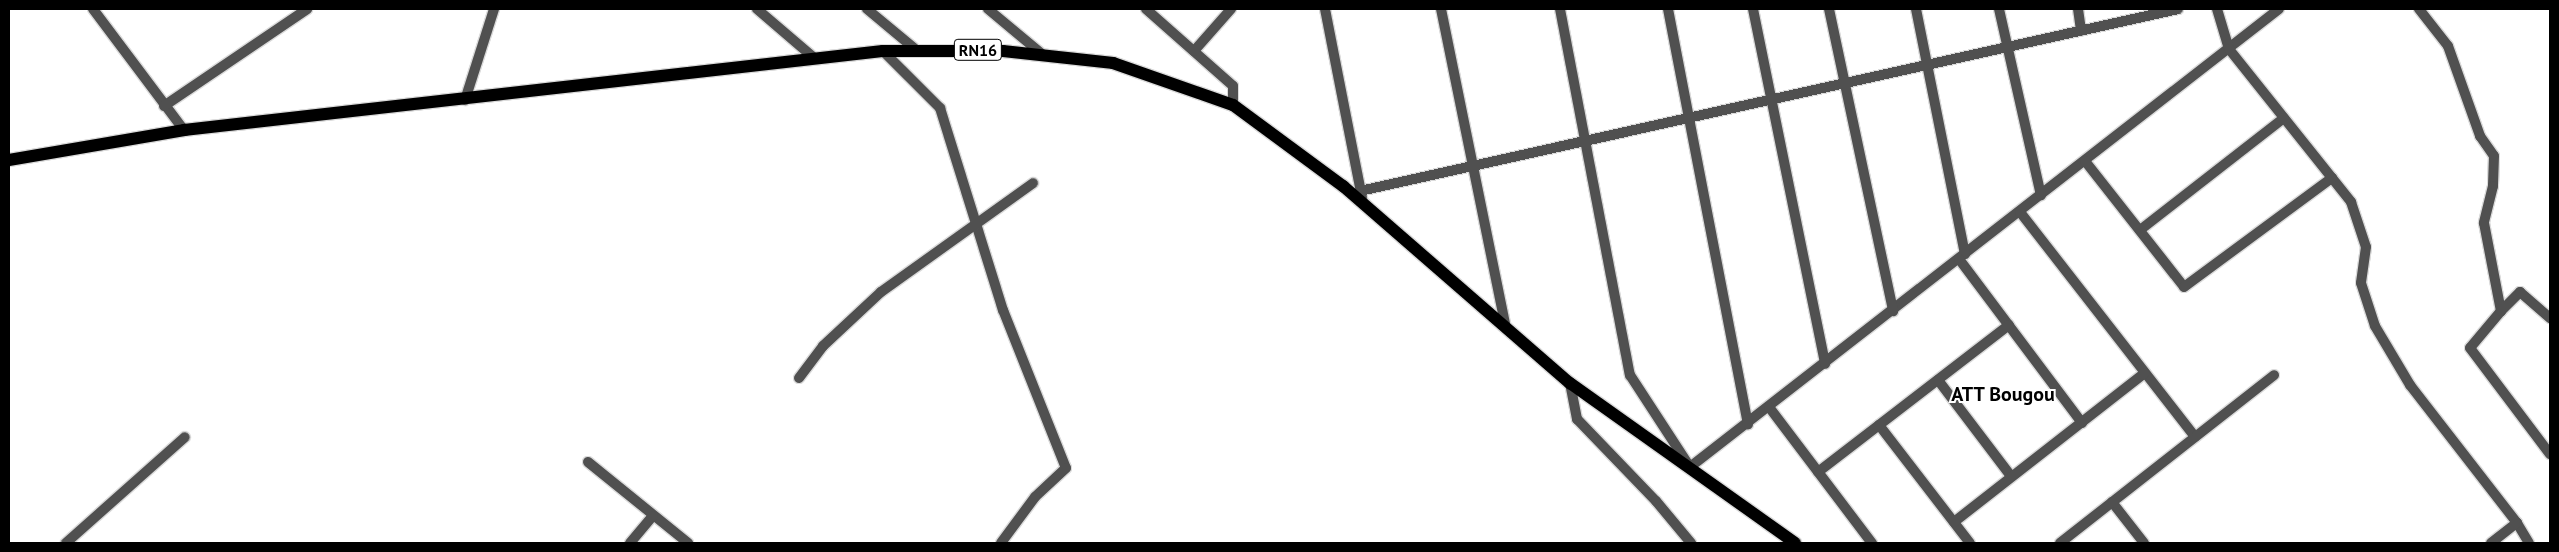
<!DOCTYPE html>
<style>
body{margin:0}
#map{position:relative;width:2559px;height:552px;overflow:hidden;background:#fff;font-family:"PT Sans",sans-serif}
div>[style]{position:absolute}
.roads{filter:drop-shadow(1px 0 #dbdbdb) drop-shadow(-1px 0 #dbdbdb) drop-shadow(0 1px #dbdbdb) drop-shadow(0 -1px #dbdbdb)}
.minor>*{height:10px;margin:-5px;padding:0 5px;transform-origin:5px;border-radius:5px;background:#505050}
.major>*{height:12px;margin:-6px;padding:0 6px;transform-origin:6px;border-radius:6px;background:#000}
span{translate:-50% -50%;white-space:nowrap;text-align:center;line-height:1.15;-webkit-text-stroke:4px #fff;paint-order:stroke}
.shield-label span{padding:1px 4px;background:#fff;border:1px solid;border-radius:4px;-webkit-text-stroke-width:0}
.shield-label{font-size:16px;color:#000;font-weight:700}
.quarter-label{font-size:20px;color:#000;font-weight:700}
.frame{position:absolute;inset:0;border:10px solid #000;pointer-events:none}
</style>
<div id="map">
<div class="roads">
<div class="minor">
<div style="left:93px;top:9px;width:151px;rotate:53.1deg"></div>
<div style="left:757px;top:9px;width:74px;rotate:40.6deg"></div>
<div style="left:867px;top:9px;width:62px;rotate:39.8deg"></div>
<div style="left:988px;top:9px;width:70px;rotate:39.8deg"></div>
<div style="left:1146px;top:9px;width:116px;rotate:41.5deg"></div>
<div style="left:1233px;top:86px;width:19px;rotate:90deg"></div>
<div style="left:1325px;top:9px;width:192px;rotate:78.9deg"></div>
<div style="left:1441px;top:9px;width:326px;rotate:78.5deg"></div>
<div style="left:1560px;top:9px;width:373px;rotate:79.2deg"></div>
<div style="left:1630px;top:375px;width:110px;rotate:56.9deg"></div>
<div style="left:1690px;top:467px;width:746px;rotate:-37.87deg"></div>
<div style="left:1668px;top:9px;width:423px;rotate:79.1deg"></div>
<div style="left:1753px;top:9px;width:362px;rotate:78.5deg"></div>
<div style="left:1829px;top:9px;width:309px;rotate:78deg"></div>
<div style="left:1916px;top:9px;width:250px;rotate:78.7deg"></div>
<div style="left:1999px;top:9px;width:191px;rotate:77.3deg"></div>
<div style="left:2078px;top:9px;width:22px;rotate:82deg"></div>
<div style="left:2217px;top:9px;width:42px;rotate:73.3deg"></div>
<div style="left:2229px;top:49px;width:196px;rotate:51.4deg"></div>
<div style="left:2351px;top:202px;width:47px;rotate:71.6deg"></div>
<div style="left:2366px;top:247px;width:36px;rotate:98deg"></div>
<div style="left:2361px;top:283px;width:45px;rotate:72deg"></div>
<div style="left:2375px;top:326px;width:69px;rotate:59.3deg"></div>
<div style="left:2410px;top:385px;width:175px;rotate:52.2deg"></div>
<div style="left:2517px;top:523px;width:23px;rotate:59deg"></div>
<div style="left:2419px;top:9px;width:47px;rotate:51.9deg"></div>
<div style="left:2448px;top:46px;width:96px;rotate:70.4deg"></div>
<div style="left:2480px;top:136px;width:24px;rotate:55deg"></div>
<div style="left:2494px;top:156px;width:30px;rotate:92deg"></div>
<div style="left:2493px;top:186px;width:38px;rotate:104deg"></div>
<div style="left:2484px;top:223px;width:90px;rotate:79.1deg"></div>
<div style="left:2501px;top:311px;width:48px;rotate:130deg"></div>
<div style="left:2470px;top:348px;width:133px;rotate:53deg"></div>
<div style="left:883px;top:51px;width:81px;rotate:45deg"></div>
<div style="left:940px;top:108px;width:212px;rotate:72.7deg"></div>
<div style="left:1003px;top:310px;width:170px;rotate:68.3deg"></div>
<div style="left:1066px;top:468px;width:42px;rotate:136.9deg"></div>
<div style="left:1035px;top:497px;width:57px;rotate:126.5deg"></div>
<div style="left:1194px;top:51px;width:56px;rotate:-48.6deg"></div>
<div style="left:465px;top:100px;width:96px;rotate:-72.3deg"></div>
<div style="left:164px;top:106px;width:173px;rotate:-34.1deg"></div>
<div style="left:2085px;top:161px;width:160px;rotate:51.8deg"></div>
<div style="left:2184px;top:287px;width:184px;rotate:-36.4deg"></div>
<div style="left:1360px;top:191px;width:838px;rotate:-12.54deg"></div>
<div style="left:2020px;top:212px;width:285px;rotate:52.1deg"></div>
<div style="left:2140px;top:230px;width:182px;rotate:-37.9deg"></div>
<div style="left:1959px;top:259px;width:205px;rotate:53.1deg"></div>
<div style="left:2501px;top:311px;width:27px;rotate:-45deg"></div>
<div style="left:2520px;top:292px;width:40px;rotate:41deg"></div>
<div style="left:799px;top:378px;width:40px;rotate:-53deg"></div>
<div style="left:823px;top:346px;width:79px;rotate:-43deg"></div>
<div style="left:881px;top:292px;width:187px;rotate:-35.6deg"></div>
<div style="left:1938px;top:380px;width:121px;rotate:52.8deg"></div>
<div style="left:1570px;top:383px;width:37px;rotate:79deg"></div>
<div style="left:1577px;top:419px;width:114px;rotate:46.1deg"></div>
<div style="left:1656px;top:501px;width:55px;rotate:50.2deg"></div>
<div style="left:1769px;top:407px;width:171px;rotate:52.9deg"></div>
<div style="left:1879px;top:425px;width:149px;rotate:52.4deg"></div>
<div style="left:588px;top:462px;width:129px;rotate:39deg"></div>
<div style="left:1818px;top:472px;width:241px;rotate:-37.6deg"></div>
<div style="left:2112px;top:502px;width:52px;rotate:52deg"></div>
<div style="left:1954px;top:522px;width:242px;rotate:-38deg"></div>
<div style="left:66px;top:543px;width:159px;rotate:-41.7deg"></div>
<div style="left:630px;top:543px;width:35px;rotate:-50deg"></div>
<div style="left:2060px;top:543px;width:272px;rotate:-38.1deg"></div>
<div style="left:2491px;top:543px;width:33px;rotate:-38deg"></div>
</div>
<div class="major">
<div style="left:9px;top:160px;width:178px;rotate:-9.7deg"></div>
<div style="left:184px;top:130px;width:703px;rotate:-6.45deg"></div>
<div style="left:883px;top:51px;width:120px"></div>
<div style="left:1003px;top:51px;width:111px;rotate:6.2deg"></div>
<div style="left:1113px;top:63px;width:127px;rotate:19.3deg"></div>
<div style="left:1233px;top:105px;width:137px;rotate:36.4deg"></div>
<div style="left:1343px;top:186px;width:301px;rotate:41deg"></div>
<div style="left:1570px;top:383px;width:276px;rotate:35.4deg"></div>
</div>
</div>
<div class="shield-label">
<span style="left:978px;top:50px">RN16</span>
</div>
<div class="quarter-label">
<span style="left:2003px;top:394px">ATT Bougou</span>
</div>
<div class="frame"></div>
</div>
